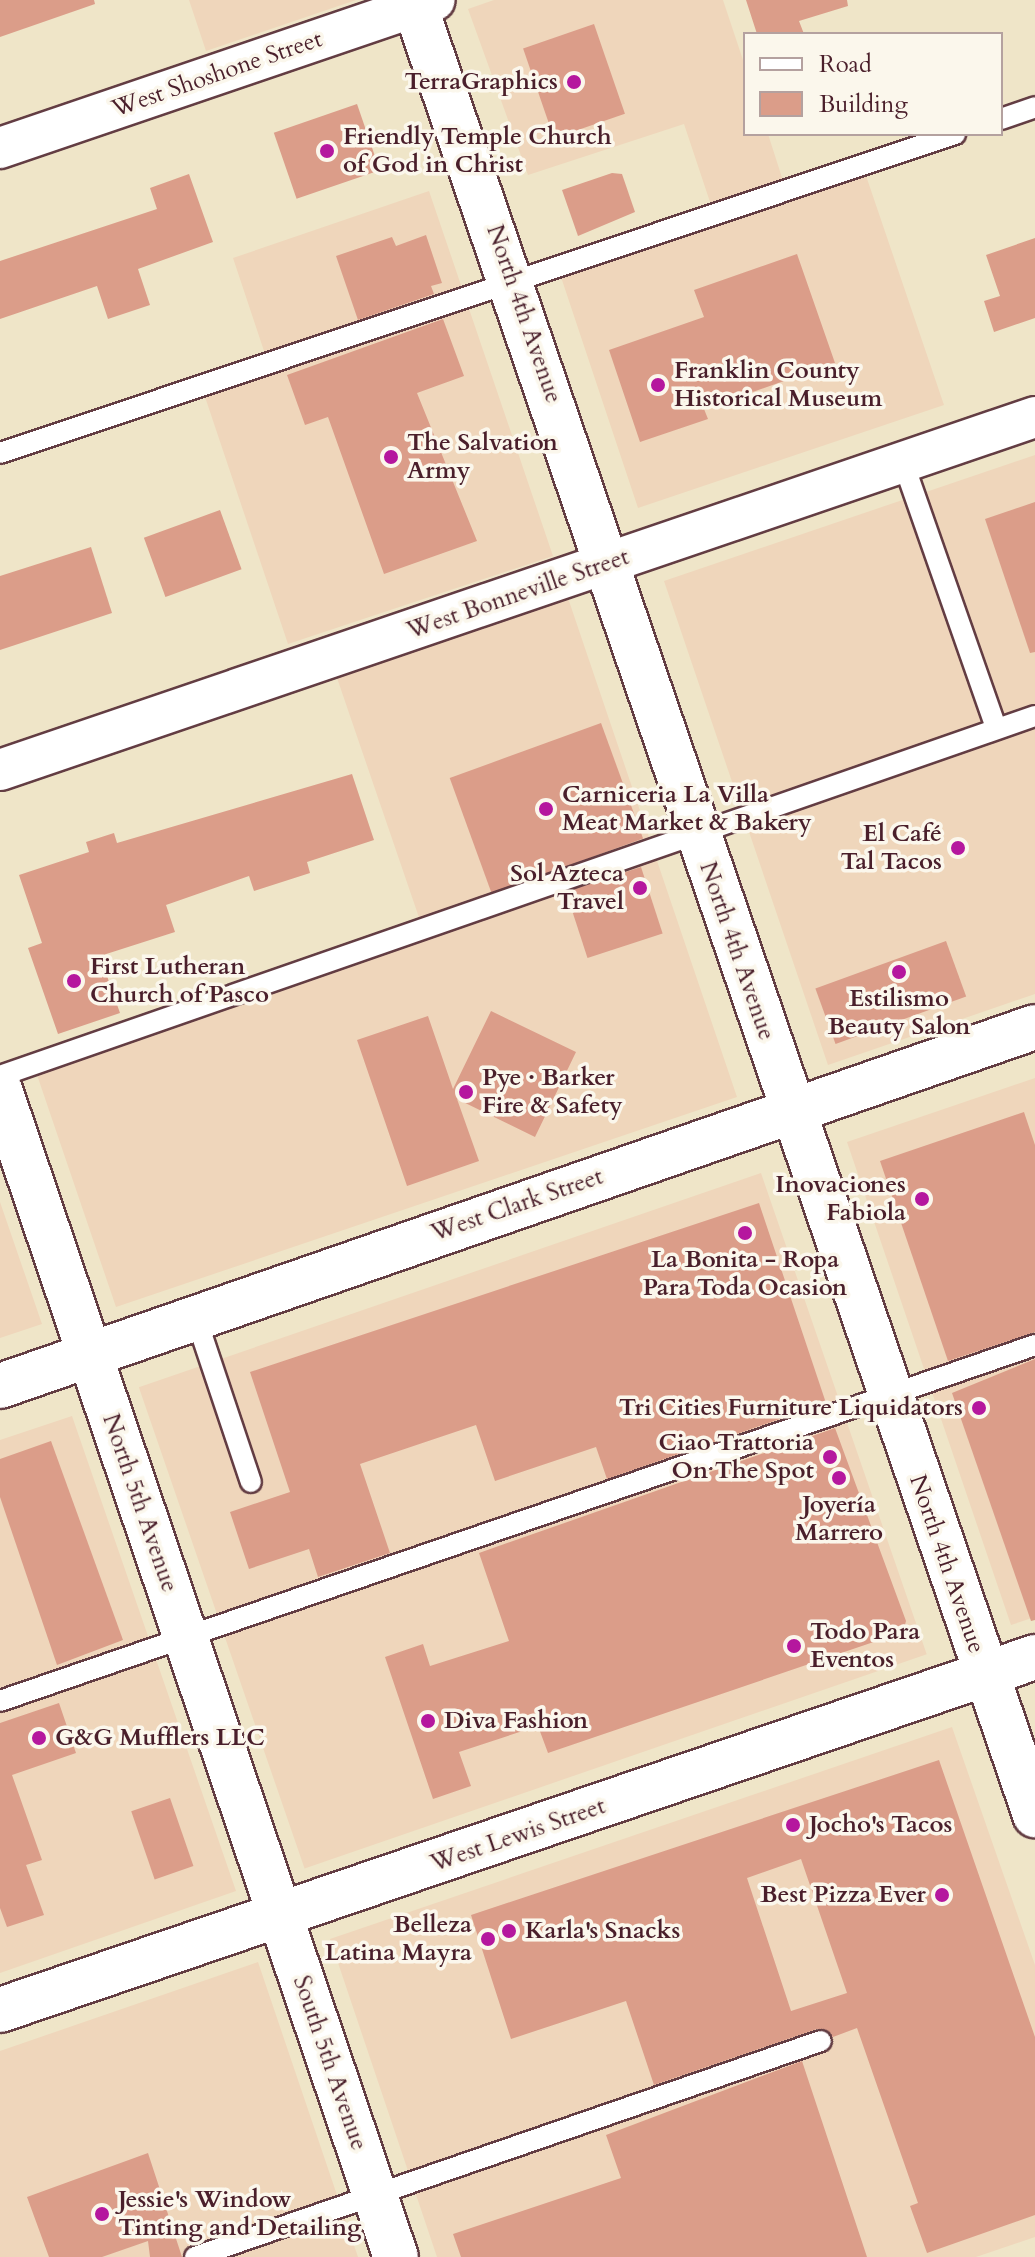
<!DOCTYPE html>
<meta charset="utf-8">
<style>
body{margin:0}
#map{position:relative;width:1035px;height:2257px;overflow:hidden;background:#efe5c8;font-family:Cardo,serif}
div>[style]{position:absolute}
.built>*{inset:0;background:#efd6bb;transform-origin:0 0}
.building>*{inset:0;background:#db9d89;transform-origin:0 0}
.roads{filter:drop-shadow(2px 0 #633d43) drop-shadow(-2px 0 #633d43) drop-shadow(0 2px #633d43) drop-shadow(0 -2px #633d43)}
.lane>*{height:20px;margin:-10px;padding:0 10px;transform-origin:10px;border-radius:10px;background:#fff}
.street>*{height:40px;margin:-20px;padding:0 20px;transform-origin:20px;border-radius:20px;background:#fff}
.secondary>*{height:44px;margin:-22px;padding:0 22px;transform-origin:22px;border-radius:22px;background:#fff}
.primary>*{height:44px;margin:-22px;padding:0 22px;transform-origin:22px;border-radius:22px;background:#fff}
.dots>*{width:22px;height:22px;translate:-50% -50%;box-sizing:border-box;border:4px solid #fbf7ec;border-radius:50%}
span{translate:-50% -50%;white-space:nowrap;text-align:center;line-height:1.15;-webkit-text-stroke:7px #fbf7ec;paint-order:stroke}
.street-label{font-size:24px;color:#4a1f2b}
.poi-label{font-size:24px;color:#4a1f2b;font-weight:700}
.right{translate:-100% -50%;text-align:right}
.left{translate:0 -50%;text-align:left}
.legend{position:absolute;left:743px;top:32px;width:260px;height:104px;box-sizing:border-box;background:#fbf7ec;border:2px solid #b4a19f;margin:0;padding:10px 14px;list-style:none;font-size:24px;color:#4a1f2b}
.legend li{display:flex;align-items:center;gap:16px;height:40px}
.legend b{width:40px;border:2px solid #b4a19f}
</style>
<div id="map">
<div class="built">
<div style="clip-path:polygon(189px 0,356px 0,206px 51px)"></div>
<div style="clip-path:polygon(494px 0,723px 0,745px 66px,745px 134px,768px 134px,785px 187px,861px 161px,944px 405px,638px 508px,556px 262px,713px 211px,684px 124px,528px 175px,468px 9px)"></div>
<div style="clip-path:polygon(429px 191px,553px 556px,288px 644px,201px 385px,268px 363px,233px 258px)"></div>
<div style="clip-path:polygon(1035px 455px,1035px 994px,828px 1065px,664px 581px)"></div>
<div style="clip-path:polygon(568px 598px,737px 1097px,116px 1307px,35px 1069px,425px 935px,336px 675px)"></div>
<div style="clip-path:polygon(1035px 1078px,1035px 1617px,1011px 1625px,847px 1142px)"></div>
<div style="left:761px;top:1173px;width:509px;height:658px;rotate:71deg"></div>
<div style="clip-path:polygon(0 1202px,42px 1324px,0 1338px)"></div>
<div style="clip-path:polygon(72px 1416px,236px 1891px,0 1973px,0 1440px)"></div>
<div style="clip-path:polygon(952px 1727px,1035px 1965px,1035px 2237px,976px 2257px,437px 2257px,330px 1939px)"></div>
<div style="clip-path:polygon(258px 1962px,358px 2257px,0 2257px,0 2051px)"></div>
</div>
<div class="building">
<div style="clip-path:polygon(0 0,94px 0,95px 4px,0 37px)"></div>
<div style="clip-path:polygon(746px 0,847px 0,848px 6px,799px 21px,804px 34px,757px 34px)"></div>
<div style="left:594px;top:24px;width:95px;height:75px;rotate:71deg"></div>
<div style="left:357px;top:104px;width:70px;height:88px;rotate:71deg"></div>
<div style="clip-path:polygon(612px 173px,622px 174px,635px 212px,578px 236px,562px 190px)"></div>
<div style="clip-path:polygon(189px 174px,213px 242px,138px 269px,150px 305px,108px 319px,97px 286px,0 319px,0 261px,157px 209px,150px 188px)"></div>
<div style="clip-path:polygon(426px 235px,442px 283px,431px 286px,434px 294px,358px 320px,336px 256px,392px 237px,396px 246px)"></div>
<div style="clip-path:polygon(1035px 238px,1035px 318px,994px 332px,984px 301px,1000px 296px,986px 255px)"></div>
<div style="clip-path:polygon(797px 254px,835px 363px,704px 409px,708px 419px,640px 442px,609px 350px,704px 317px,694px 290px)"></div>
<div style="clip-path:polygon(443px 319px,464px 376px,417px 393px,477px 541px,384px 574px,328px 417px,305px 425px,287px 375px)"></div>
<div style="clip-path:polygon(1035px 502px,1035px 652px,1030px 653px,985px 519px)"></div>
<div style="left:220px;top:510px;width:63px;height:81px;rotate:70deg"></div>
<div style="clip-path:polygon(91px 547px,112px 613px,0 650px,0 576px)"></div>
<div style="left:601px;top:723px;width:123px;height:161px;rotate:70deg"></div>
<div style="clip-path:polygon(352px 774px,374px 840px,307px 862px,310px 873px,254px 891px,249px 876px,166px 905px,175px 932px,100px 956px,120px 1013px,58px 1034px,28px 948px,42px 943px,19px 875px,89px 852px,86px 842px,114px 833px,117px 843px)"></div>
<div style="left:641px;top:867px;width:70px;height:79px;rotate:72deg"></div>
<div style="left:946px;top:941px;width:59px;height:139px;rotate:70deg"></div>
<div style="clip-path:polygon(491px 1011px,576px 1052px,535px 1137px,457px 1099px,479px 1161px,407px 1186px,357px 1040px,428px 1016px,453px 1089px)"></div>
<div style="clip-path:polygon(1024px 1112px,1035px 1145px,1035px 1332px,948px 1361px,880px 1161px)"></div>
<div style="clip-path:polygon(759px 1203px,826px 1403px,607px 1479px,596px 1447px,495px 1481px,476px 1425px,360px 1464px,390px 1553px,318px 1577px,309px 1549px,249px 1569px,230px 1512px,290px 1492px,250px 1372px)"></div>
<div style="clip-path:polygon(1035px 1359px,1035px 1620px,1031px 1621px,952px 1393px)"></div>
<div style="clip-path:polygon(835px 1428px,906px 1621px,903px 1632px,548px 1753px,538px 1726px,459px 1752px,471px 1786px,433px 1799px,385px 1657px,423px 1644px,430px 1666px,509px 1641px,479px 1553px)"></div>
<div style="clip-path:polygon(51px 1441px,123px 1640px,57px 1665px,0 1497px,0 1459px)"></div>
<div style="clip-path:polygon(59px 1703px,76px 1753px,12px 1775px,42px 1860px,26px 1865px,44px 1915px,7px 1927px,0 1908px,0 1723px)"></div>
<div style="clip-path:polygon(evenodd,939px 1760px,1035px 2037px,1035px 2215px,927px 2253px,910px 2206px,918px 2203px,857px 2028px,833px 2037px,817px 2029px,654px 2085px,626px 2001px,511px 2039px,471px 1915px,939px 1760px,801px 1859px,847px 1993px,791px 2011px,747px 1878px,801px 1859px)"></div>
<div style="left:170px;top:1798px;width:72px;height:41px;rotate:71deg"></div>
<div style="clip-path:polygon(802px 2061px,867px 2257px,461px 2257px,453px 2234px,621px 2178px,606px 2135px)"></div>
<div style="clip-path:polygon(148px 2153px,182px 2257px,150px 2257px,148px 2241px,102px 2257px,49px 2257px,27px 2197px)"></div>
</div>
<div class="roads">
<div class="lane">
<div style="left:1001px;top:119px;width:36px;rotate:-19deg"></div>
<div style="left:0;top:453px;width:1007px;rotate:-18.47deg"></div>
<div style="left:903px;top:462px;width:282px;rotate:70.7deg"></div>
<div style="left:0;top:1076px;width:1096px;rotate:-19.18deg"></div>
<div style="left:195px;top:1315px;width:176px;rotate:71.5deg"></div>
<div style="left:0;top:1701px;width:1095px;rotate:-18.98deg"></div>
<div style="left:195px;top:2257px;width:662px;rotate:-19.04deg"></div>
</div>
<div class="street">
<div style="left:0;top:148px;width:459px;rotate:-18.8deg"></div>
<div style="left:0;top:770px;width:1094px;rotate:-18.83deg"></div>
</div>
<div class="secondary">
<div style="left:413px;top:0;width:1919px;rotate:71.08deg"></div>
<div style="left:0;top:1090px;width:1232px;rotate:71.26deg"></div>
<div style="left:0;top:1386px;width:1095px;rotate:-19.13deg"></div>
</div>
<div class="primary">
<div style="left:0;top:2010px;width:1094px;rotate:-18.83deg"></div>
</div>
</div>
<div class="dots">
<div style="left:574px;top:82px;background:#b5179e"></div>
<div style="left:327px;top:151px;background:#b5179e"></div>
<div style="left:658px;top:385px;background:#b5179e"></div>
<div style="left:391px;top:457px;background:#b5179e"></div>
<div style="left:546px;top:809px;background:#b5179e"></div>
<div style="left:958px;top:848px;background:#b5179e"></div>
<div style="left:640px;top:888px;background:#b5179e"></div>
<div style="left:899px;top:972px;background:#b5179e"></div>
<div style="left:74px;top:981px;background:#b5179e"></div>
<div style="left:466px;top:1092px;background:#b5179e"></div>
<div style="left:922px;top:1199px;background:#b5179e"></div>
<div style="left:745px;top:1233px;background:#b5179e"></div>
<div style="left:979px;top:1408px;background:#b5179e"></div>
<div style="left:830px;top:1457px;background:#b5179e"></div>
<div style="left:839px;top:1478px;background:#b5179e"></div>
<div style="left:794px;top:1646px;background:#b5179e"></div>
<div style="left:428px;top:1721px;background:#b5179e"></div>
<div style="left:39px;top:1738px;background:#b5179e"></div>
<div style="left:793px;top:1825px;background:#b5179e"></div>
<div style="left:942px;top:1895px;background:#b5179e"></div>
<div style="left:509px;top:1931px;background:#b5179e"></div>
<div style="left:488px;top:1939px;background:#b5179e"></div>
<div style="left:102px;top:2214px;background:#b5179e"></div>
</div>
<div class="street-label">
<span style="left:217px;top:74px;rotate:-19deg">West Shoshone Street</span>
<span style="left:524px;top:314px;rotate:71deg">North 4th Avenue</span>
<span style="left:518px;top:594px;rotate:-19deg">West Bonneville Street</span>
<span style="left:737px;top:951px;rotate:71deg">North 4th Avenue</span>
<span style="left:517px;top:1205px;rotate:-19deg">West Clark Street</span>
<span style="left:140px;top:1503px;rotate:71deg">North 5th Avenue</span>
<span style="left:947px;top:1564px;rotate:71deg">North 4th Avenue</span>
<span style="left:518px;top:1835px;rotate:-19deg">West Lewis Street</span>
<span style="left:330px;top:2063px;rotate:71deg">South 5th Avenue</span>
</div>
<div class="poi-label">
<span class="right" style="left:558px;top:82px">TerraGraphics</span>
<span class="left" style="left:343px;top:151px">Friendly Temple Church<br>of God in Christ</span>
<span class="left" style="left:674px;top:385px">Franklin County<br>Historical Museum</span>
<span class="left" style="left:407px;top:457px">The Salvation<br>Army</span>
<span class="left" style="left:562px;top:809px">Carniceria La Villa<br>Meat Market &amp; Bakery</span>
<span class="right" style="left:942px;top:848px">El Café<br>Tal Tacos</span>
<span class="right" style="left:624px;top:888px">Sol Azteca<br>Travel</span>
<span class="left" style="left:90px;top:981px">First Lutheran<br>Church of Pasco</span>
<span style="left:899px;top:1013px">Estilismo<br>Beauty Salon</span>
<span class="left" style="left:482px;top:1092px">Pye · Barker<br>Fire &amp; Safety</span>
<span class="right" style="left:906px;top:1199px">Inovaciones<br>Fabiola</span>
<span style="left:745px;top:1274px">La Bonita - Ropa<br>Para Toda Ocasion</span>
<span class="right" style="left:963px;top:1408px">Tri Cities Furniture Liquidators</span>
<span class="right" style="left:814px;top:1457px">Ciao Trattoria<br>On The Spot</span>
<span style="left:839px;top:1519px">Joyería<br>Marrero</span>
<span class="left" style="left:810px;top:1646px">Todo Para<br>Eventos</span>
<span class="left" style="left:444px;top:1721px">Diva Fashion</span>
<span class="left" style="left:55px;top:1738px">G&amp;G Mufflers LLC</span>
<span class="left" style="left:809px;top:1825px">Jocho's Tacos</span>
<span class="right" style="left:926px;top:1895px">Best Pizza Ever</span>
<span class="right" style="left:472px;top:1939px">Belleza<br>Latina Mayra</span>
<span class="left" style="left:525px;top:1931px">Karla's Snacks</span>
<span class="left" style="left:118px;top:2214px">Jessie's Window<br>Tinting and Detailing</span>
</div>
<ul class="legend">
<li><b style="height:10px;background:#fff"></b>Road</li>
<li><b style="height:22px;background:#db9d89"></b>Building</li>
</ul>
</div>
